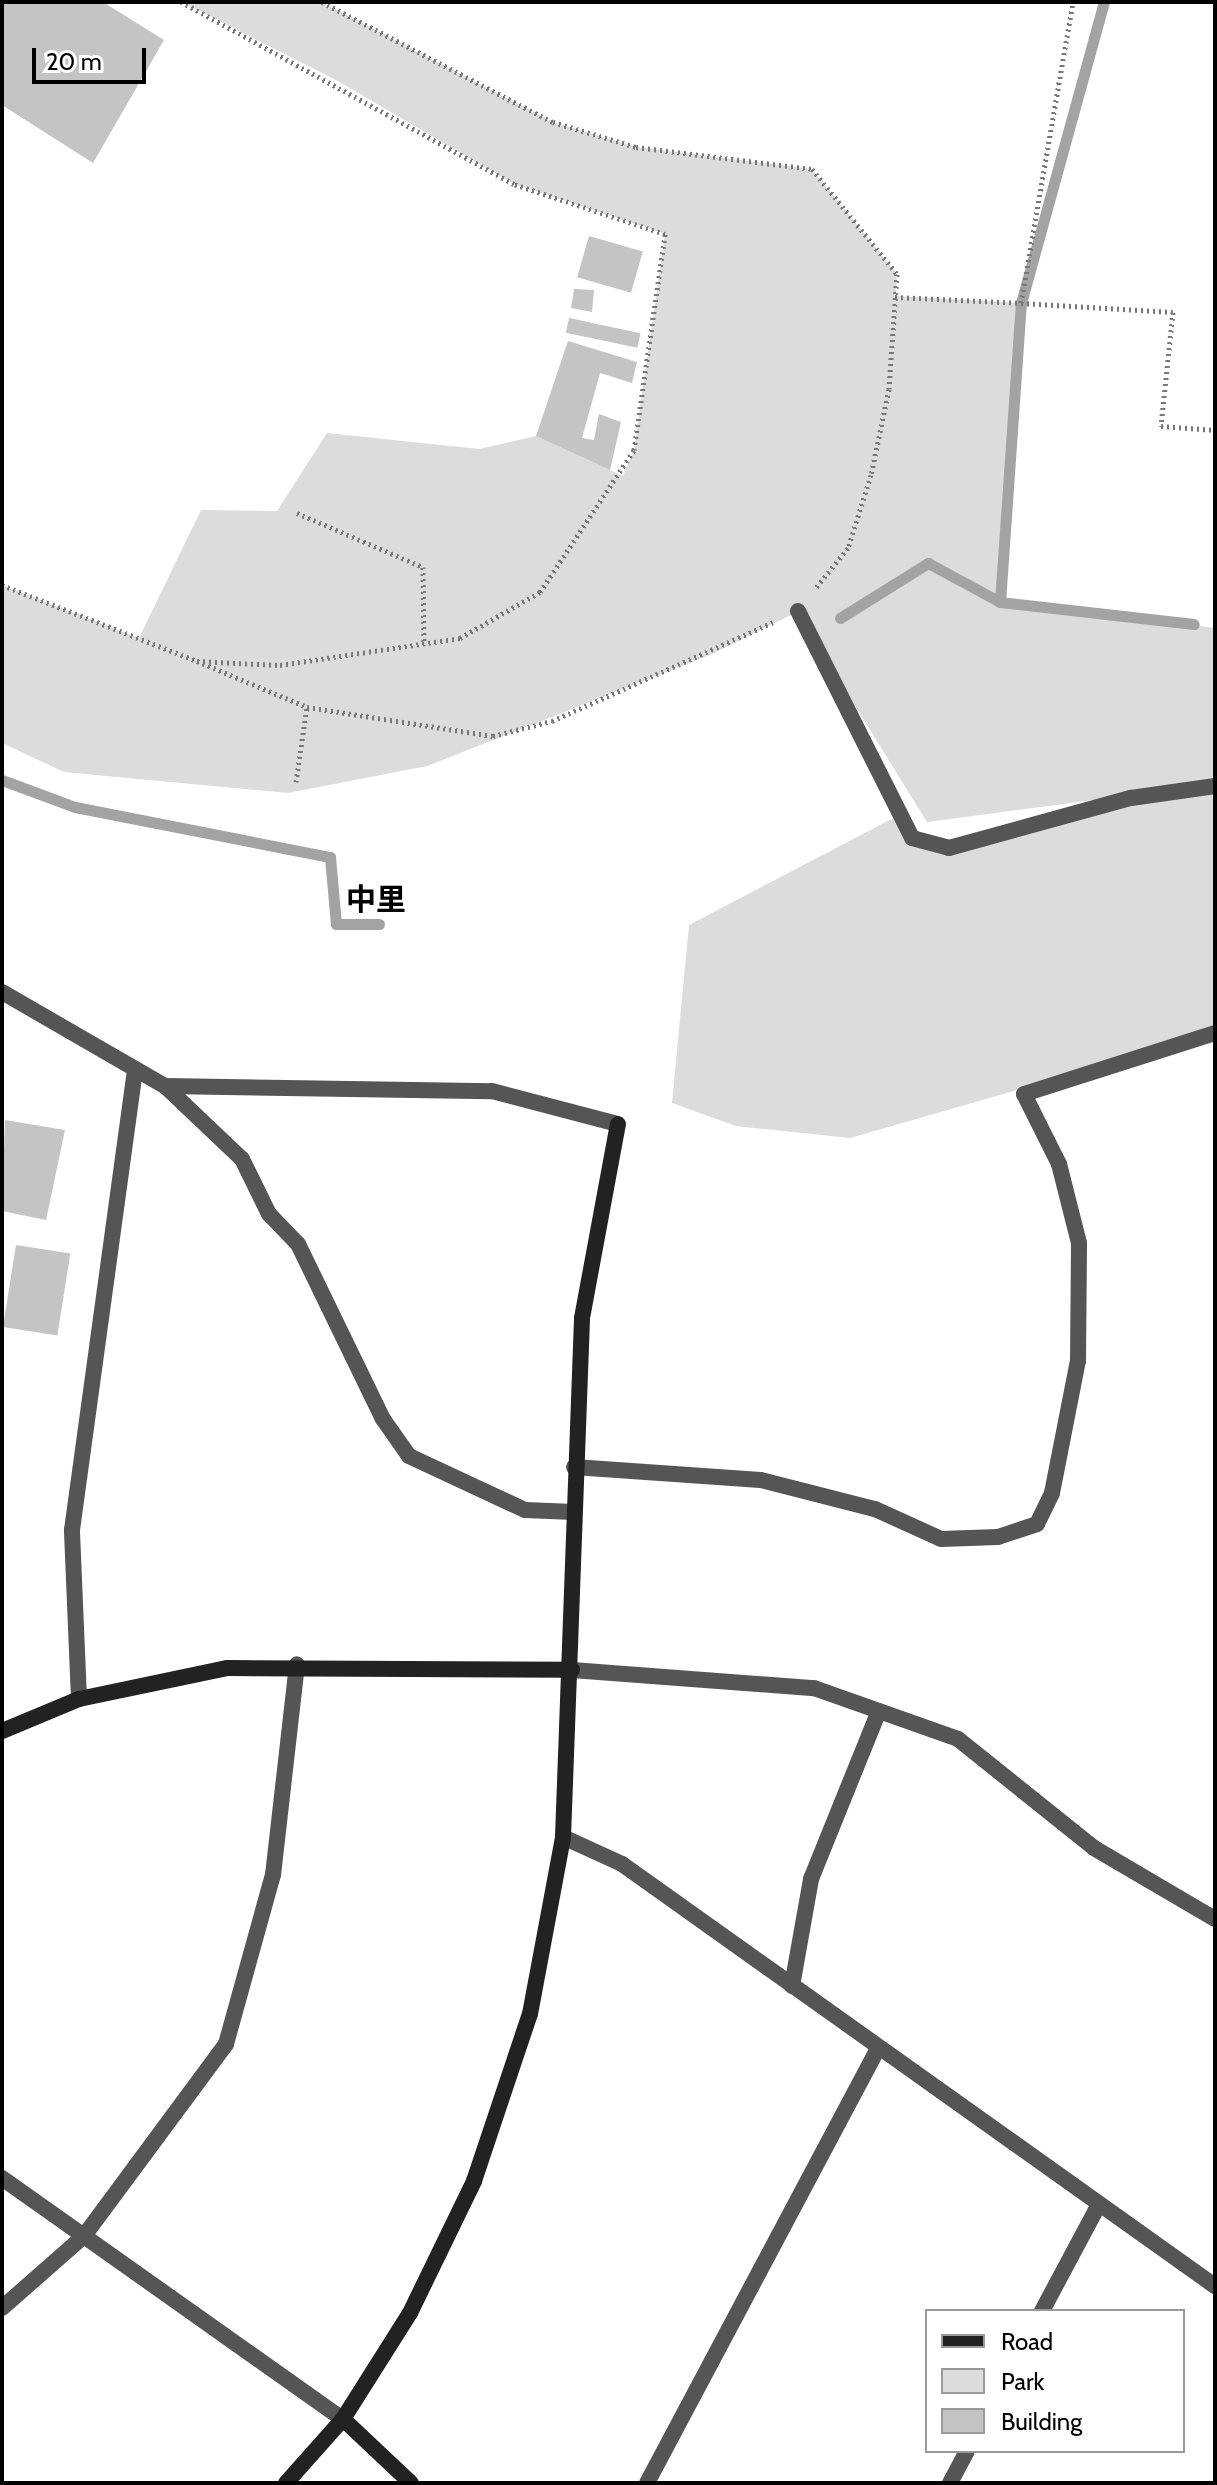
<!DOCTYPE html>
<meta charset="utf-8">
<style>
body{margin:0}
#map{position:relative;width:1217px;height:2485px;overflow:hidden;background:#fff;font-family:Cabin,"Noto Sans JP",sans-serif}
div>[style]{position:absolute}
.green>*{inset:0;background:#dcdcdc}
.stream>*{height:11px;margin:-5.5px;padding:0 5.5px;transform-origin:5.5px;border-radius:5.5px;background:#a3a3a3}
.building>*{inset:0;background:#c4c4c4;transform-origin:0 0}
.path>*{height:5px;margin-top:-2.5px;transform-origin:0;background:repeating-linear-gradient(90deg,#777 0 2px,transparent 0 6px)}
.street>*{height:16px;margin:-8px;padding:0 8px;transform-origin:8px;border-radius:8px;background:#555}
.secondary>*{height:16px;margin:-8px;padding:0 8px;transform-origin:8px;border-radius:8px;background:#222}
span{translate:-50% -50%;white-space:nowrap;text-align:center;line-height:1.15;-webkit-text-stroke:7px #fff;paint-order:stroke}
.quarter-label{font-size:30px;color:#000;font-weight:700}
.frame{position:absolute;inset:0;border:4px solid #000;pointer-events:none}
.legend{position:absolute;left:925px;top:2309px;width:260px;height:144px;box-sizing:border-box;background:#fff;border:2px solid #999;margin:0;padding:10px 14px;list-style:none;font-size:24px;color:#000}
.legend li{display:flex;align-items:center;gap:16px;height:40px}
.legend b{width:40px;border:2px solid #999}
.scale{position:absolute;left:32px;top:48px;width:114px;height:36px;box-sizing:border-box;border:4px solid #000;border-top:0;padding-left:10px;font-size:24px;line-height:28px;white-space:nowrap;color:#000;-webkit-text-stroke:6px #fff;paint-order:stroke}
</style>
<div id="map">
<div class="green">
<div style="clip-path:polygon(182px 2px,322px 2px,553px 122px,636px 147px,812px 169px,897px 274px,896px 296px,1021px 303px,1000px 601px,1215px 628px,1215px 784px,927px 822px,797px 612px,712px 654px,427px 766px,288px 793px,64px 772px,2px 743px,2px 585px,139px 638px,201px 510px,277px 511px,327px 433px,479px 449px,536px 436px,623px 476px,634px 450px,665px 234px,514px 184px,336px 80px)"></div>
<div style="clip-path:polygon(1215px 786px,1215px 1033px,850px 1138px,736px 1126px,672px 1103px,689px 925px,901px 814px,912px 838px,949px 848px)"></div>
</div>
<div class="stream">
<div style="left:1000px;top:602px;width:300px;rotate:-86deg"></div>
<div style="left:1021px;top:303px;width:312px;rotate:-74.6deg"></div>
<div style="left:840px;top:618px;width:104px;rotate:-32deg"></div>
<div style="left:928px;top:563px;width:82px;rotate:28.4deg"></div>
<div style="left:1000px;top:602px;width:195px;rotate:6.5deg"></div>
<div style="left:2px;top:780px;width:78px;rotate:20.3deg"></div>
<div style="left:75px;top:807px;width:260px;rotate:11.1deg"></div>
<div style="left:330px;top:857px;width:67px;rotate:84.9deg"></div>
<div style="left:336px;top:924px;width:43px"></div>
</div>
<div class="building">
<div style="clip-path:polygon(2px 2px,103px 2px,164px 40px,93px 163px,2px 105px)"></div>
<div style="left:589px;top:236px;width:56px;height:43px;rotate:16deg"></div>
<div style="clip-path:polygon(574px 289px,594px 290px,592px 312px,571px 308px)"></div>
<div style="left:569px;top:318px;width:73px;height:15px;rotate:12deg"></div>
<div style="clip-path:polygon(568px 341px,637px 362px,632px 383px,600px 373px,582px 438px,594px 440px,599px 414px,621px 422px,610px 470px,536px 436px)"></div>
<div style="clip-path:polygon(5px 1120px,65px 1130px,46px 1220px,2px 1211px)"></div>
<div style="left:16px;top:1245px;width:55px;height:83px;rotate:9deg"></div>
</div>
<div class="path">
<div style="left:322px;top:2px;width:260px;rotate:27.5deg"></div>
<div style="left:553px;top:122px;width:87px;rotate:16.8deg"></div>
<div style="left:636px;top:147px;width:177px;rotate:7.1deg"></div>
<div style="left:812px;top:169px;width:135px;rotate:51deg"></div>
<div style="left:897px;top:274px;width:115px;rotate:94deg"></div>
<div style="left:889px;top:389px;width:88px;rotate:101.8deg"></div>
<div style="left:871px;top:475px;width:77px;rotate:107.5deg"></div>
<div style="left:848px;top:548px;width:54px;rotate:129deg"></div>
<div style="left:895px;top:297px;width:126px;rotate:2.7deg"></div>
<div style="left:1021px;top:303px;width:305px;rotate:-80.2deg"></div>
<div style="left:1021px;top:303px;width:152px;rotate:3.4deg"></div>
<div style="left:1173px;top:312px;width:115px;rotate:96deg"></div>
<div style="left:1161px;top:426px;width:54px;rotate:4.2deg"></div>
<div style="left:297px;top:513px;width:137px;rotate:23.2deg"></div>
<div style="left:423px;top:567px;width:78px;rotate:89.3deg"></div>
<div style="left:2px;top:585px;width:209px;rotate:21.3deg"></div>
<div style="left:197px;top:661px;width:83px;rotate:2.8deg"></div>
<div style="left:280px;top:665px;width:182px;rotate:-8.5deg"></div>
<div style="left:460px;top:638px;width:92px;rotate:-29.9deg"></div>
<div style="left:540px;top:592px;width:170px;rotate:-56.5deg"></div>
<div style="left:634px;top:450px;width:218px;rotate:-81.8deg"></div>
<div style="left:665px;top:234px;width:159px;rotate:-161.7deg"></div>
<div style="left:514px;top:184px;width:379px;rotate:-151.3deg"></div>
<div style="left:197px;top:661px;width:119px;rotate:22.7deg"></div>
<div style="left:307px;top:707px;width:188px;rotate:8.9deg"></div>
<div style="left:493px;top:736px;width:61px;rotate:-14.3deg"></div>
<div style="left:552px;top:721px;width:242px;rotate:-24.1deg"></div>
<div style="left:296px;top:782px;width:76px;rotate:-81.7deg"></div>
</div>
<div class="street">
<div style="left:798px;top:611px;width:254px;rotate:63.3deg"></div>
<div style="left:912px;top:838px;width:38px;rotate:15deg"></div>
<div style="left:949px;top:848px;width:189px;rotate:-15.4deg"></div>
<div style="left:1131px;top:798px;width:85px;rotate:-8.1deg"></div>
<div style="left:2px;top:992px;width:188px;rotate:30deg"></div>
<div style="left:165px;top:1086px;width:106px;rotate:43.5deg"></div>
<div style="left:242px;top:1159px;width:61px;rotate:63.9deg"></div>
<div style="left:269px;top:1214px;width:42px;rotate:46deg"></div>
<div style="left:298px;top:1244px;width:195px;rotate:64.1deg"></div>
<div style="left:383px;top:1419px;width:45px;rotate:54.9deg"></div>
<div style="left:409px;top:1456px;width:128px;rotate:25deg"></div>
<div style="left:525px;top:1510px;width:49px;rotate:2.3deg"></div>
<div style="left:165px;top:1086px;width:327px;rotate:0.9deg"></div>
<div style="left:492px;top:1091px;width:130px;rotate:14.7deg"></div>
<div style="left:574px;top:1467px;width:187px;rotate:4deg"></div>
<div style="left:761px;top:1480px;width:118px;rotate:14.3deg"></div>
<div style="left:875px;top:1509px;width:72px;rotate:24.4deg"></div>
<div style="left:941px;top:1539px;width:57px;rotate:-2deg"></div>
<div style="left:998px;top:1537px;width:41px;rotate:-18.4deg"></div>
<div style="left:1037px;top:1524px;width:34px;rotate:-64deg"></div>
<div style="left:1052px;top:1493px;width:135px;rotate:-78.9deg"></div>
<div style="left:1078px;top:1361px;width:118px;rotate:-89.5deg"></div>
<div style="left:1079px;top:1243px;width:81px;rotate:-104.2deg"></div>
<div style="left:1059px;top:1164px;width:78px;rotate:-116.6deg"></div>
<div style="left:1024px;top:1094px;width:201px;rotate:-17.7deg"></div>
<div style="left:572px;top:1670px;width:243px;rotate:4.3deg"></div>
<div style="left:814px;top:1688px;width:153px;rotate:19.5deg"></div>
<div style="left:958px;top:1739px;width:174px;rotate:38.7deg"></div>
<div style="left:1094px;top:1848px;width:140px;rotate:30.4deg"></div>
<div style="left:79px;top:1699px;width:169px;rotate:-92.4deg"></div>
<div style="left:72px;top:1530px;width:461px;rotate:-82.2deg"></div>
<div style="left:563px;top:1837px;width:65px;rotate:24.6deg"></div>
<div style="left:622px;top:1864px;width:728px;rotate:35.44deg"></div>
<div style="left:792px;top:1986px;width:109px;rotate:-79.9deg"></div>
<div style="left:811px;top:1879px;width:181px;rotate:-68deg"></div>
<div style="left:2px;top:2178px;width:418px;rotate:35.3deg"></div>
<div style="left:2px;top:2308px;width:109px;rotate:-41.3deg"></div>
<div style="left:84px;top:2236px;width:239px;rotate:-53.5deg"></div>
<div style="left:226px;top:2044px;width:175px;rotate:-74.5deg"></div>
<div style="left:273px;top:1875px;width:212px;rotate:-83.5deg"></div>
<div style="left:1042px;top:2311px;width:119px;rotate:-61.9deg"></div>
<div style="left:647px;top:2483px;width:490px;rotate:-62deg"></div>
<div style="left:950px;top:2483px;width:36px;rotate:-62deg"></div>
</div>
<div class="secondary">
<div style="left:2px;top:1731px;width:83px;rotate:-22.6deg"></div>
<div style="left:79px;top:1699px;width:152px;rotate:-11.8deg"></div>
<div style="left:228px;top:1668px;width:344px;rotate:0.3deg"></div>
<div style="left:343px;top:2419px;width:93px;rotate:43.3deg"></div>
<div style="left:286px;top:2483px;width:86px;rotate:-48.3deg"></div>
<div style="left:343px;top:2419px;width:125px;rotate:-57.7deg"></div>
<div style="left:410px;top:2313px;width:147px;rotate:-64.1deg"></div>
<div style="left:474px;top:2181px;width:176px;rotate:-71.5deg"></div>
<div style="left:530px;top:2014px;width:180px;rotate:-79.4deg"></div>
<div style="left:563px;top:1837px;width:519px;rotate:-87.9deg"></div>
<div style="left:582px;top:1318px;width:197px;rotate:-79.5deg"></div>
</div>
<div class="quarter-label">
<span style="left:376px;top:900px">中里</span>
</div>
<div class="frame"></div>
<ul class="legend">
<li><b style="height:10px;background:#222"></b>Road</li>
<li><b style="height:22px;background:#dcdcdc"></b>Park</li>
<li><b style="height:22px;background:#c4c4c4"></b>Building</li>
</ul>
<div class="scale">20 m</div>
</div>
